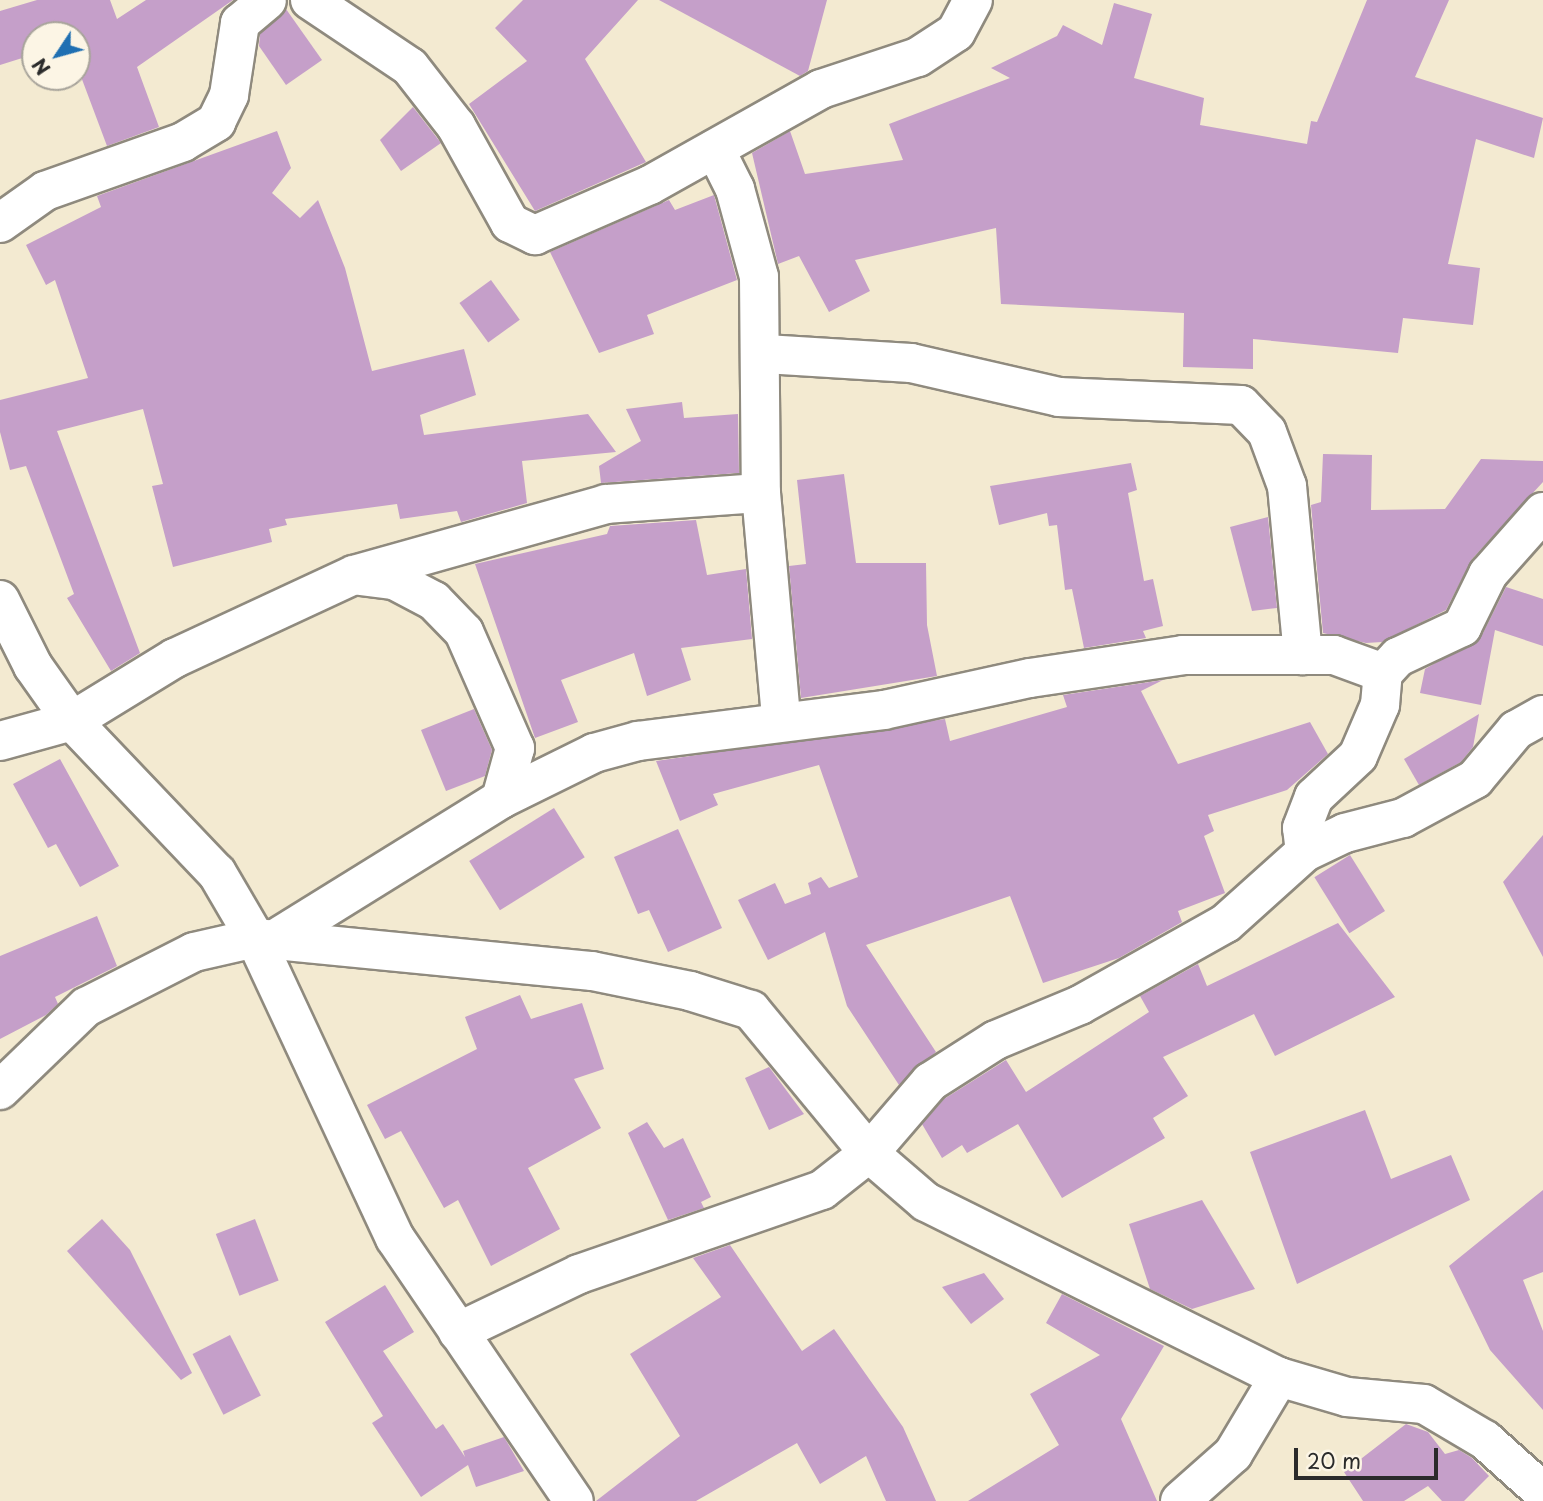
<!DOCTYPE html>
<style>
body{margin:0}
#map{position:relative;width:1543px;height:1501px;overflow:hidden;background:#f3ead1;font-family:"Playpen Sans",sans-serif}
div>[style]{position:absolute}
.building>*{inset:0;background:#c59fc9;transform-origin:0 0}
.roads{filter:drop-shadow(2px 0 #8f8a7e) drop-shadow(-2px 0 #8f8a7e) drop-shadow(0 2px #8f8a7e) drop-shadow(0 -2px #8f8a7e)}
.minor>*{height:38px;margin:-19px;padding:0 19px;transform-origin:19px;border-radius:19px;background:#fff}
span{translate:-50% -50%;white-space:nowrap;text-align:center;line-height:1.15;-webkit-text-stroke:6px #fcf5e5;paint-order:stroke}
.north{position:absolute;left:21px;top:21px;width:70px;height:70px;box-sizing:border-box;background:#fcf5e5;border:2px solid #a8a49b;border-radius:50%;rotate:234deg;font-size:19px;font-weight:700;line-height:28px;text-align:center;color:#2b2b2b}
.north::after{content:'';display:block;margin:auto;width:24px;height:32px;background:#1f6fb2;clip-path:polygon(50% 0,100% 100%,50% 72%,0 100%)}
.scale{position:absolute;left:1294px;top:1448px;width:144px;height:32px;box-sizing:border-box;border:4px solid #2b2b2b;border-top:0;padding-left:9px;font-size:21px;line-height:24px;white-space:nowrap;color:#2b2b2b;-webkit-text-stroke:5px #fcf5e5;paint-order:stroke}
</style>
<div id="map">
<div class="building">
<div style="clip-path:polygon(37px 0,110px 0,117px 19px,146px 0,233px 0,137px 67px,159px 127px,107px 146px,77px 66px,77px 35px,35px 35px,35px 54px,0 65px,0 11px)"></div>
<div style="clip-path:polygon(523px 0,638px 0,585px 59px,646px 162px,535px 211px,469px 104px,527px 61px,495px 28px)"></div>
<div style="clip-path:polygon(659px 0,827px 0,808px 71px,800px 76px)"></div>
<div style="clip-path:polygon(1367px 0,1449px 0,1415px 77px,1543px 118px,1534px 158px,1476px 139px,1448px 264px,1480px 268px,1473px 325px,1403px 318px,1398px 353px,1253px 339px,1253px 369px,1183px 367px,1184px 313px,1001px 304px,996px 228px,855px 260px,870px 291px,829px 312px,799px 256px,778px 264px,752px 153px,790px 131px,805px 174px,903px 160px,889px 124px,1010px 78px,991px 68px,1057px 36px,1063px 25px,1102px 45px,1114px 3px,1152px 14px,1134px 78px,1204px 98px,1200px 125px,1307px 144px,1311px 121px,1317px 122px)"></div>
<div style="clip-path:polygon(286px 9px,322px 60px,286px 85px,259px 46px,260px 34px)"></div>
<div style="clip-path:polygon(413px 107px,441px 143px,401px 171px,380px 140px)"></div>
<div style="clip-path:polygon(277px 131px,291px 168px,272px 193px,300px 218px,318px 200px,345px 268px,372px 371px,464px 349px,476px 395px,420px 415px,424px 435px,588px 414px,616px 452px,522px 461px,527px 503px,461px 522px,457px 511px,400px 519px,397px 504px,285px 519px,287px 525px,269px 529px,272px 542px,173px 567px,152px 486px,163px 484px,143px 409px,57px 431px,140px 653px,111px 671px,67px 598px,74px 594px,26px 466px,10px 470px,0 432px,0 400px,88px 378px,55px 280px,46px 285px,26px 245px,101px 207px,97px 196px)"></div>
<div style="clip-path:polygon(714px 195px,737px 280px,647px 315px,654px 334px,599px 353px,550px 252px,669px 200px,675px 210px)"></div>
<div style="left:491px;top:280px;width:49px;height:39px;rotate:54deg"></div>
<div style="clip-path:polygon(682px 402px,684px 418px,738px 414px,739px 473px,601px 483px,599px 466px,641px 441px,626px 409px)"></div>
<div style="clip-path:polygon(1323px 454px,1372px 455px,1371px 510px,1445px 509px,1481px 459px,1543px 461px,1543px 482px,1472px 559px,1446px 610px,1382px 642px,1366px 643px,1323px 633px,1311px 505px,1321px 502px)"></div>
<div style="clip-path:polygon(1131px 463px,1137px 490px,1128px 493px,1144px 581px,1153px 579px,1163px 626px,1143px 631px,1146px 638px,1084px 648px,1072px 589px,1065px 590px,1057px 525px,1049px 526px,1047px 513px,999px 525px,990px 486px)"></div>
<div style="clip-path:polygon(844px 474px,856px 563px,926px 563px,927px 625px,937px 676px,801px 698px,789px 566px,806px 564px,797px 480px)"></div>
<div style="clip-path:polygon(1268px 517px,1277px 608px,1252px 611px,1230px 527px)"></div>
<div style="clip-path:polygon(696px 520px,707px 575px,746px 569px,752px 639px,681px 648px,691px 680px,647px 696px,634px 653px,561px 680px,578px 722px,535px 738px,475px 564px,607px 534px,610px 526px)"></div>
<div style="clip-path:polygon(1506px 587px,1543px 599px,1543px 646px,1495px 630px,1481px 705px,1420px 693px,1425px 669px,1481px 637px)"></div>
<div style="clip-path:polygon(1163px 680px,1141px 691px,1178px 764px,1310px 722px,1328px 754px,1287px 790px,1208px 815px,1214px 831px,1204px 836px,1225px 893px,1178px 911px,1182px 922px,1119px 958px,1043px 983px,1010px 896px,866px 945px,936px 1052px,899px 1085px,847px 1006px,825px 932px,768px 960px,738px 900px,775px 883px,785px 904px,811px 894px,808px 883px,821px 877px,829px 888px,858px 877px,819px 765px,713px 794px,718px 805px,680px 821px,656px 761px,945px 719px,950px 741px,1067px 707px,1063px 695px)"></div>
<div style="clip-path:polygon(474px 709px,492px 750px,485px 776px,446px 791px,421px 730px)"></div>
<div style="clip-path:polygon(1479px 714px,1473px 747px,1461px 762px,1419px 785px,1404px 759px)"></div>
<div style="clip-path:polygon(60px 759px,119px 866px,80px 887px,56px 844px,48px 848px,13px 784px)"></div>
<div style="left:554px;top:808px;width:58px;height:100px;rotate:58deg"></div>
<div style="clip-path:polygon(678px 829px,722px 928px,668px 952px,649px 910px,638px 914px,614px 857px)"></div>
<div style="clip-path:polygon(1543px 835px,1543px 957px,1503px 882px)"></div>
<div style="left:1350px;top:855px;width:66px;height:42px;rotate:58deg"></div>
<div style="clip-path:polygon(97px 916px,117px 966px,55px 997px,58px 1004px,46px 1015px,0 1039px,0 956px)"></div>
<div style="clip-path:polygon(1338px 923px,1395px 997px,1275px 1056px,1254px 1014px,1163px 1057px,1188px 1096px,1153px 1118px,1165px 1138px,1062px 1198px,1018px 1124px,967px 1153px,962px 1145px,942px 1158px,922px 1124px,944px 1099px,1006px 1060px,1026px 1092px,1149px 1012px,1140px 996px,1198px 964px,1207px 986px)"></div>
<div style="clip-path:polygon(520px 995px,531px 1019px,582px 1003px,604px 1069px,574px 1079px,601px 1128px,528px 1168px,560px 1229px,491px 1266px,458px 1200px,444px 1208px,401px 1131px,385px 1139px,367px 1105px,477px 1049px,465px 1017px)"></div>
<div style="clip-path:polygon(769px 1067px,804px 1114px,769px 1130px,745px 1078px)"></div>
<div style="clip-path:polygon(1365px 1110px,1391px 1179px,1451px 1155px,1470px 1200px,1297px 1284px,1250px 1152px)"></div>
<div style="clip-path:polygon(647px 1122px,664px 1148px,683px 1138px,711px 1197px,701px 1202px,704px 1208px,668px 1220px,628px 1133px)"></div>
<div style="clip-path:polygon(1543px 1190px,1543px 1272px,1523px 1280px,1543px 1331px,1543px 1410px,1490px 1350px,1449px 1266px)"></div>
<div style="clip-path:polygon(1202px 1200px,1255px 1289px,1192px 1309px,1150px 1289px,1129px 1224px)"></div>
<div style="clip-path:polygon(102px 1219px,130px 1250px,192px 1373px,181px 1380px,67px 1251px)"></div>
<div style="left:255px;top:1219px;width:66px;height:42px;rotate:69deg"></div>
<div style="clip-path:polygon(730px 1245px,802px 1351px,834px 1329px,903px 1427px,936px 1501px,886px 1501px,866px 1456px,820px 1484px,797px 1443px,696px 1501px,596px 1501px,680px 1436px,630px 1354px,721px 1297px,693px 1258px)"></div>
<div style="clip-path:polygon(984px 1273px,1004px 1299px,971px 1324px,942px 1287px)"></div>
<div style="clip-path:polygon(385px 1285px,414px 1332px,383px 1351px,436px 1429px,443px 1424px,465px 1457px,463px 1451px,504px 1437px,524px 1471px,476px 1487px,468px 1465px,421px 1497px,372px 1423px,383px 1416px,325px 1322px)"></div>
<div style="clip-path:polygon(1062px 1294px,1164px 1346px,1121px 1419px,1157px 1501px,968px 1501px,1059px 1445px,1030px 1394px,1100px 1355px,1046px 1323px)"></div>
<div style="left:230px;top:1335px;width:68px;height:42px;rotate:63deg"></div>
<div style="clip-path:polygon(1406px 1424px,1428px 1432px,1445px 1454px,1459px 1450px,1472px 1458px,1489px 1476px,1464px 1501px,1442px 1501px,1428px 1486px,1404px 1501px,1363px 1501px,1344px 1472px)"></div>
</div>
<div class="roads">
<div class="minor">
<div style="left:310px;top:0;width:120px;rotate:33.8deg"></div>
<div style="left:410px;top:67px;width:75px;rotate:52.1deg"></div>
<div style="left:456px;top:126px;width:111px;rotate:60.9deg"></div>
<div style="left:510px;top:223px;width:28px;rotate:26deg"></div>
<div style="left:535px;top:235px;width:125px;rotate:-23.5deg"></div>
<div style="left:650px;top:185px;width:196px;rotate:-29.3deg"></div>
<div style="left:821px;top:89px;width:102px;rotate:-18.3deg"></div>
<div style="left:918px;top:57px;width:45px;rotate:-33.3deg"></div>
<div style="left:956px;top:32px;width:36px;rotate:-62deg"></div>
<div style="left:715px;top:149px;width:45px;rotate:63.4deg"></div>
<div style="left:735px;top:189px;width:91px;rotate:74.7deg"></div>
<div style="left:759px;top:277px;width:216px;rotate:89.5deg"></div>
<div style="left:761px;top:493px;width:226px;rotate:84.9deg"></div>
<div style="left:0;top:223px;width:55px;rotate:-35.4deg"></div>
<div style="left:45px;top:191px;width:146px;rotate:-19.5deg"></div>
<div style="left:183px;top:142px;width:39px;rotate:-31deg"></div>
<div style="left:216px;top:122px;width:30px;rotate:-64deg"></div>
<div style="left:229px;top:95px;width:73px;rotate:-81.3deg"></div>
<div style="left:240px;top:23px;width:35px;rotate:-40deg"></div>
<div style="left:765px;top:354px;width:146px;rotate:3.5deg"></div>
<div style="left:911px;top:363px;width:152px;rotate:12.9deg"></div>
<div style="left:1059px;top:397px;width:182px;rotate:2.5deg"></div>
<div style="left:1241px;top:405px;width:37px;rotate:46deg"></div>
<div style="left:1267px;top:432px;width:58px;rotate:69.7deg"></div>
<div style="left:1287px;top:486px;width:170px;rotate:84.6deg"></div>
<div style="left:360px;top:576px;width:34px;rotate:7deg"></div>
<div style="left:394px;top:580px;width:45px;rotate:27.7deg"></div>
<div style="left:434px;top:601px;width:43px;rotate:45.9deg"></div>
<div style="left:464px;top:632px;width:127px;rotate:66.3deg"></div>
<div style="left:515px;top:748px;width:53px;rotate:105.4deg"></div>
<div style="left:0;top:600px;width:74px;rotate:63.4deg"></div>
<div style="left:33px;top:666px;width:67px;rotate:54.7deg"></div>
<div style="left:72px;top:721px;width:210px;rotate:46.4deg"></div>
<div style="left:217px;top:873px;width:75px;rotate:59.7deg"></div>
<div style="left:255px;top:938px;width:331px;rotate:65deg"></div>
<div style="left:395px;top:1238px;width:318px;rotate:55.8deg"></div>
<div style="left:0;top:741px;width:75px;rotate:-15.5deg"></div>
<div style="left:72px;top:721px;width:121px;rotate:-31.5deg"></div>
<div style="left:175px;top:658px;width:197px;rotate:-24.9deg"></div>
<div style="left:354px;top:575px;width:262px;rotate:-15.7deg"></div>
<div style="left:606px;top:504px;width:155px;rotate:-4.1deg"></div>
<div style="left:1305px;top:852px;width:24px;rotate:-97deg"></div>
<div style="left:1302px;top:828px;width:33px;rotate:-69deg"></div>
<div style="left:1314px;top:797px;width:60px;rotate:-43deg"></div>
<div style="left:1358px;top:756px;width:56px;rotate:-66.7deg"></div>
<div style="left:1380px;top:705px;width:32px;rotate:-85deg"></div>
<div style="left:1383px;top:673px;width:22px;rotate:-47deg"></div>
<div style="left:1398px;top:657px;width:71px;rotate:-25.1deg"></div>
<div style="left:1462px;top:627px;width:59px;rotate:-63.9deg"></div>
<div style="left:1488px;top:574px;width:83px;rotate:-48.4deg"></div>
<div style="left:277px;top:938px;width:264px;rotate:-31.8deg"></div>
<div style="left:501px;top:799px;width:104px;rotate:-26.3deg"></div>
<div style="left:594px;top:753px;width:46px;rotate:-15.3deg"></div>
<div style="left:638px;top:741px;width:248px;rotate:-7.2deg"></div>
<div style="left:884px;top:710px;width:149px;rotate:-12.4deg"></div>
<div style="left:1030px;top:678px;width:155px;rotate:-8.5deg"></div>
<div style="left:1183px;top:655px;width:151px"></div>
<div style="left:1334px;top:655px;width:52px;rotate:20.2deg"></div>
<div style="left:0;top:1090px;width:120px;rotate:-44deg"></div>
<div style="left:86px;top:1007px;width:121px;rotate:-27deg"></div>
<div style="left:194px;top:952px;width:63px;rotate:-12.9deg"></div>
<div style="left:255px;top:938px;width:339px;rotate:5.6deg"></div>
<div style="left:592px;top:971px;width:100px;rotate:11.5deg"></div>
<div style="left:690px;top:991px;width:64px;rotate:17.3deg"></div>
<div style="left:751px;top:1010px;width:185px;rotate:50.5deg"></div>
<div style="left:869px;top:1153px;width:75px;rotate:40.7deg"></div>
<div style="left:926px;top:1202px;width:394px;rotate:26.4deg"></div>
<div style="left:1279px;top:1377px;width:71px;rotate:16.4deg"></div>
<div style="left:1347px;top:1397px;width:77px;rotate:5.2deg"></div>
<div style="left:1424px;top:1404px;width:71px;rotate:30.5deg"></div>
<div style="left:1485px;top:1440px;width:78px;rotate:41.9deg"></div>
<div style="left:458px;top:1332px;width:134px;rotate:-25.6deg"></div>
<div style="left:579px;top:1274px;width:257px;rotate:-19.1deg"></div>
<div style="left:822px;top:1190px;width:60px;rotate:-38.2deg"></div>
<div style="left:869px;top:1153px;width:94px;rotate:-49.3deg"></div>
<div style="left:930px;top:1082px;width:78px;rotate:-32.5deg"></div>
<div style="left:996px;top:1040px;width:91px;rotate:-22.6deg"></div>
<div style="left:1080px;top:1005px;width:167px;rotate:-29.3deg"></div>
<div style="left:1226px;top:923px;width:106px;rotate:-41.9deg"></div>
<div style="left:1305px;top:852px;width:44px;rotate:-25.4deg"></div>
<div style="left:1345px;top:833px;width:60px;rotate:-14.5deg"></div>
<div style="left:1403px;top:818px;width:82px;rotate:-28.4deg"></div>
<div style="left:1475px;top:779px;width:64px;rotate:-50.1deg"></div>
<div style="left:1516px;top:730px;width:31px;rotate:-29deg"></div>
<div style="left:1180px;top:1501px;width:71px;rotate:-41.6deg"></div>
<div style="left:1233px;top:1454px;width:90px;rotate:-59.1deg"></div>
</div>
</div>
<div class="north">N</div>
<div class="scale">20 m</div>
</div>
